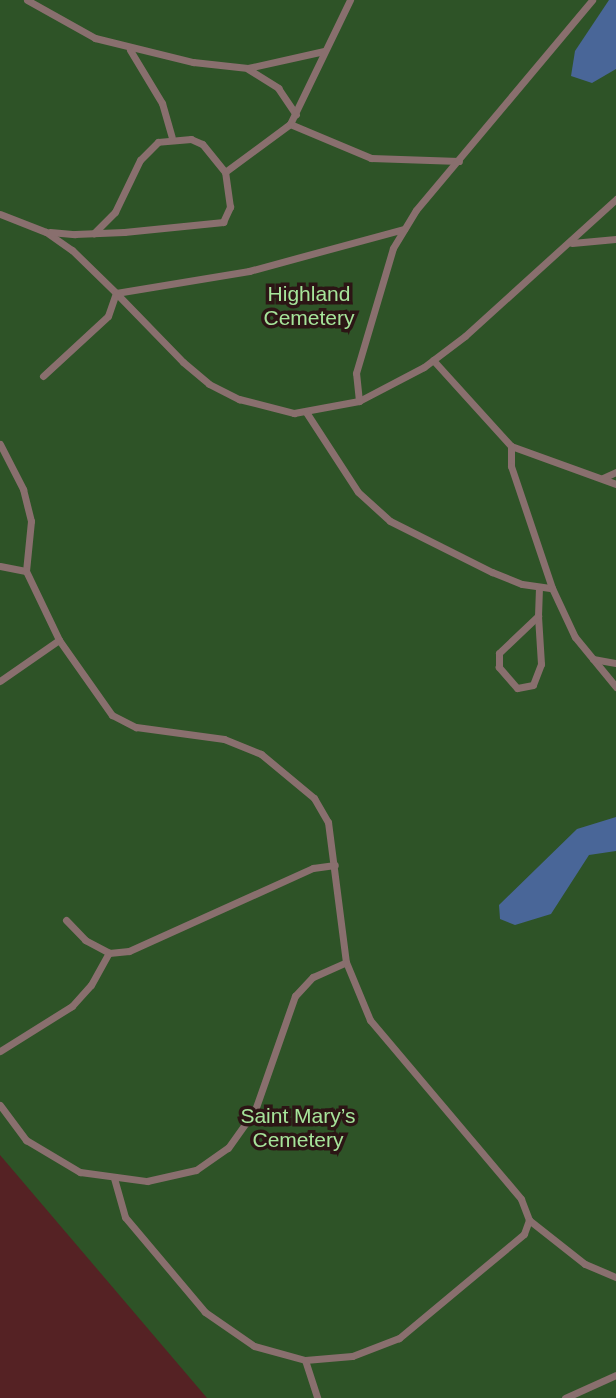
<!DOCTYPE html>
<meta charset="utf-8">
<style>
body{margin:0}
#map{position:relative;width:616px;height:1398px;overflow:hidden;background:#552224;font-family:Arial,sans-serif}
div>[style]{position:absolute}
.green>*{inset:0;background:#2e5327}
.water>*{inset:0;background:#496698}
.service>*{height:7px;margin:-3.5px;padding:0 3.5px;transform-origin:3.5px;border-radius:3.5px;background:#896f6e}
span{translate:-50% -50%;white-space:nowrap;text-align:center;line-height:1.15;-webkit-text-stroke:7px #2c1515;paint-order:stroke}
.park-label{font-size:21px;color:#a6e49a}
</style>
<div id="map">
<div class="green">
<div style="clip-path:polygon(0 0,616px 0,616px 1398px,207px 1398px,0 1155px)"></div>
</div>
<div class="water">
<div style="clip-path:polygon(609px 0,616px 0,616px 69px,592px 83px,571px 76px,575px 51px)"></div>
<div style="clip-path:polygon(616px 817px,616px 851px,589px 855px,551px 914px,515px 925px,500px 919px,499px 905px,577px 829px)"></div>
</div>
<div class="service">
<div style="left:27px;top:0;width:78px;rotate:29.2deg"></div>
<div style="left:95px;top:38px;width:101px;rotate:13.8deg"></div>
<div style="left:193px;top:62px;width:55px;rotate:6.2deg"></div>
<div style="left:248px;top:68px;width:78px;rotate:-12.6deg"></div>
<div style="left:130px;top:50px;width:62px;rotate:58.9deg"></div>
<div style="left:162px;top:103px;width:35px;rotate:74deg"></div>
<div style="left:248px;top:69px;width:36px;rotate:32deg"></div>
<div style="left:278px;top:88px;width:32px;rotate:56deg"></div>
<div style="left:290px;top:124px;width:88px;rotate:22.8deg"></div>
<div style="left:371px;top:158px;width:88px;rotate:2deg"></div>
<div style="left:225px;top:172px;width:81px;rotate:-36.4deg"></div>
<div style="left:290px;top:124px;width:138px;rotate:-64.2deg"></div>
<div style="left:0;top:214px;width:49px;rotate:21.4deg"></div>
<div style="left:46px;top:232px;width:32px;rotate:35deg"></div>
<div style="left:72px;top:250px;width:62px;rotate:44.3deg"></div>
<div style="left:116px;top:293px;width:135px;rotate:-9.4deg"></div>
<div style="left:249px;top:271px;width:161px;rotate:-15.2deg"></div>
<div style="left:50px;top:232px;width:25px;rotate:5deg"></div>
<div style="left:75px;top:234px;width:49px;rotate:-2.3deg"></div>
<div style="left:124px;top:232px;width:100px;rotate:-5.8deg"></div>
<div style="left:223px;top:222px;width:17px;rotate:-65deg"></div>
<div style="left:230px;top:207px;width:35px;rotate:-98deg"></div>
<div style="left:225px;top:172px;width:36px;rotate:-129deg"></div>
<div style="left:202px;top:144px;width:12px;rotate:-156deg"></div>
<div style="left:191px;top:139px;width:33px;rotate:175deg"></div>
<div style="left:158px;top:142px;width:25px;rotate:135deg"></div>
<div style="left:140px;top:160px;width:58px;rotate:115.7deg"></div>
<div style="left:115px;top:212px;width:30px;rotate:135deg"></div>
<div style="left:572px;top:243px;width:44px;rotate:-5.2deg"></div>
<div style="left:433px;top:360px;width:116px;rotate:47.8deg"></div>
<div style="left:511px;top:446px;width:112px;rotate:19.9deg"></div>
<div style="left:43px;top:376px;width:88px;rotate:-42.7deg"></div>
<div style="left:108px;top:316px;width:24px;rotate:-71deg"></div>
<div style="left:116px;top:293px;width:96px;rotate:45.8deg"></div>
<div style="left:183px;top:362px;width:34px;rotate:40deg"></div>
<div style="left:209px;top:384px;width:34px;rotate:27deg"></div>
<div style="left:239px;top:399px;width:57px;rotate:14.3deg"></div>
<div style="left:294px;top:413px;width:66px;rotate:-10.5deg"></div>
<div style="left:359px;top:401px;width:73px;rotate:-27.6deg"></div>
<div style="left:424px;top:367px;width:51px;rotate:-37.1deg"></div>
<div style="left:465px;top:336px;width:204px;rotate:-42.2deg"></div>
<div style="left:359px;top:401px;width:28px;rotate:-96deg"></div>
<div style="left:356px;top:373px;width:130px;rotate:-73.5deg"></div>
<div style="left:393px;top:248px;width:44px;rotate:-58.8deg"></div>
<div style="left:416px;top:210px;width:274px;rotate:-50deg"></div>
<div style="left:306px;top:412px;width:95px;rotate:57deg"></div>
<div style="left:358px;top:492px;width:43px;rotate:42.2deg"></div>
<div style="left:390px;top:521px;width:114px;rotate:26.6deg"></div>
<div style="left:492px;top:572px;width:32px;rotate:22deg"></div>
<div style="left:522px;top:584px;width:30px;rotate:8deg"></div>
<div style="left:0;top:444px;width:51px;rotate:62.9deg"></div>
<div style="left:23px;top:489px;width:33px;rotate:76deg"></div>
<div style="left:31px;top:521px;width:50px;rotate:95.7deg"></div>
<div style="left:511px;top:446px;width:20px;rotate:90deg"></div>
<div style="left:511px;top:466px;width:129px;rotate:71.4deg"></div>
<div style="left:552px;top:588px;width:54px;rotate:64.9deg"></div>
<div style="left:575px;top:637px;width:65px;rotate:50.6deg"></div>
<div style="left:603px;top:478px;width:14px;rotate:-25deg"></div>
<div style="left:0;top:566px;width:26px;rotate:11deg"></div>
<div style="left:26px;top:571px;width:76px;rotate:64.4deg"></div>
<div style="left:59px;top:640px;width:92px;rotate:54.8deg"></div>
<div style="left:112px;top:715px;width:27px;rotate:27deg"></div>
<div style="left:136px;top:727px;width:89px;rotate:7.8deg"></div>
<div style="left:224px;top:739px;width:40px;rotate:22deg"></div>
<div style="left:261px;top:754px;width:69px;rotate:39.7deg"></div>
<div style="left:314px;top:798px;width:28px;rotate:60deg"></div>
<div style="left:328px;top:822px;width:141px;rotate:82.7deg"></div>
<div style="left:346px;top:962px;width:63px;rotate:67.5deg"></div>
<div style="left:370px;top:1020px;width:234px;rotate:49.8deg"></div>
<div style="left:521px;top:1199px;width:22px;rotate:69deg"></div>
<div style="left:529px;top:1220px;width:15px;rotate:110deg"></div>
<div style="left:524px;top:1234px;width:163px;rotate:140.2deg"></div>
<div style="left:399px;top:1338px;width:50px;rotate:159deg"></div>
<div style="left:352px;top:1356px;width:47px;rotate:175.1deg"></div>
<div style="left:305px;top:1360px;width:53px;rotate:-164.6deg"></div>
<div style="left:254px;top:1346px;width:60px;rotate:-145.2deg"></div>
<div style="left:205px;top:1312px;width:124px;rotate:-130.1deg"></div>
<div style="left:125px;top:1217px;width:41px;rotate:-105.8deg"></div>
<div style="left:538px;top:616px;width:48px;rotate:86.4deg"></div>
<div style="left:541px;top:664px;width:22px;rotate:111deg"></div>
<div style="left:533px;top:685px;width:16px;rotate:169deg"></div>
<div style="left:517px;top:688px;width:28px;rotate:-131deg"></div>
<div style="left:499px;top:667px;width:14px;rotate:-90deg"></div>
<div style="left:499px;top:653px;width:54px;rotate:-43.5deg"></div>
<div style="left:538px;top:616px;width:29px;rotate:-88deg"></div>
<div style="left:593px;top:659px;width:23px;rotate:10deg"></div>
<div style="left:0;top:681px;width:72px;rotate:-34.8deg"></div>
<div style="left:66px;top:920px;width:28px;rotate:46deg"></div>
<div style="left:85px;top:940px;width:27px;rotate:28deg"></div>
<div style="left:0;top:1051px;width:85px;rotate:-32deg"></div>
<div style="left:72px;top:1006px;width:28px;rotate:-48deg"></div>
<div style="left:91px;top:985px;width:37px;rotate:-61deg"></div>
<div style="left:109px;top:953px;width:20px;rotate:-6deg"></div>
<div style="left:129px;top:951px;width:202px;rotate:-24.3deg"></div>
<div style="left:313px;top:868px;width:22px;rotate:-8deg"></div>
<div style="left:0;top:1105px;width:44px;rotate:53.4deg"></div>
<div style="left:26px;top:1140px;width:63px;rotate:30.7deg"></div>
<div style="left:80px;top:1172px;width:68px;rotate:7.7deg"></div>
<div style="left:147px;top:1181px;width:50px;rotate:-12.7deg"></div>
<div style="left:196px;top:1170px;width:39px;rotate:-35deg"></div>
<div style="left:228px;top:1148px;width:47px;rotate:-54.6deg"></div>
<div style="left:255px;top:1110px;width:121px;rotate:-70.7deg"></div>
<div style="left:295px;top:996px;width:26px;rotate:-47deg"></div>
<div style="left:313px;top:977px;width:36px;rotate:-24deg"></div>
<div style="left:529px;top:1220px;width:71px;rotate:38.2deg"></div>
<div style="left:585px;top:1264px;width:34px;rotate:23deg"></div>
<div style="left:305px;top:1360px;width:40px;rotate:72deg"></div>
<div style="left:565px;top:1398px;width:56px;rotate:-24.3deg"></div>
</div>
<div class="park-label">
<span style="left:309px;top:306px">Highland<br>Cemetery</span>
<span style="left:298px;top:1128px">Saint Mary’s<br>Cemetery</span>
</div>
</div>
